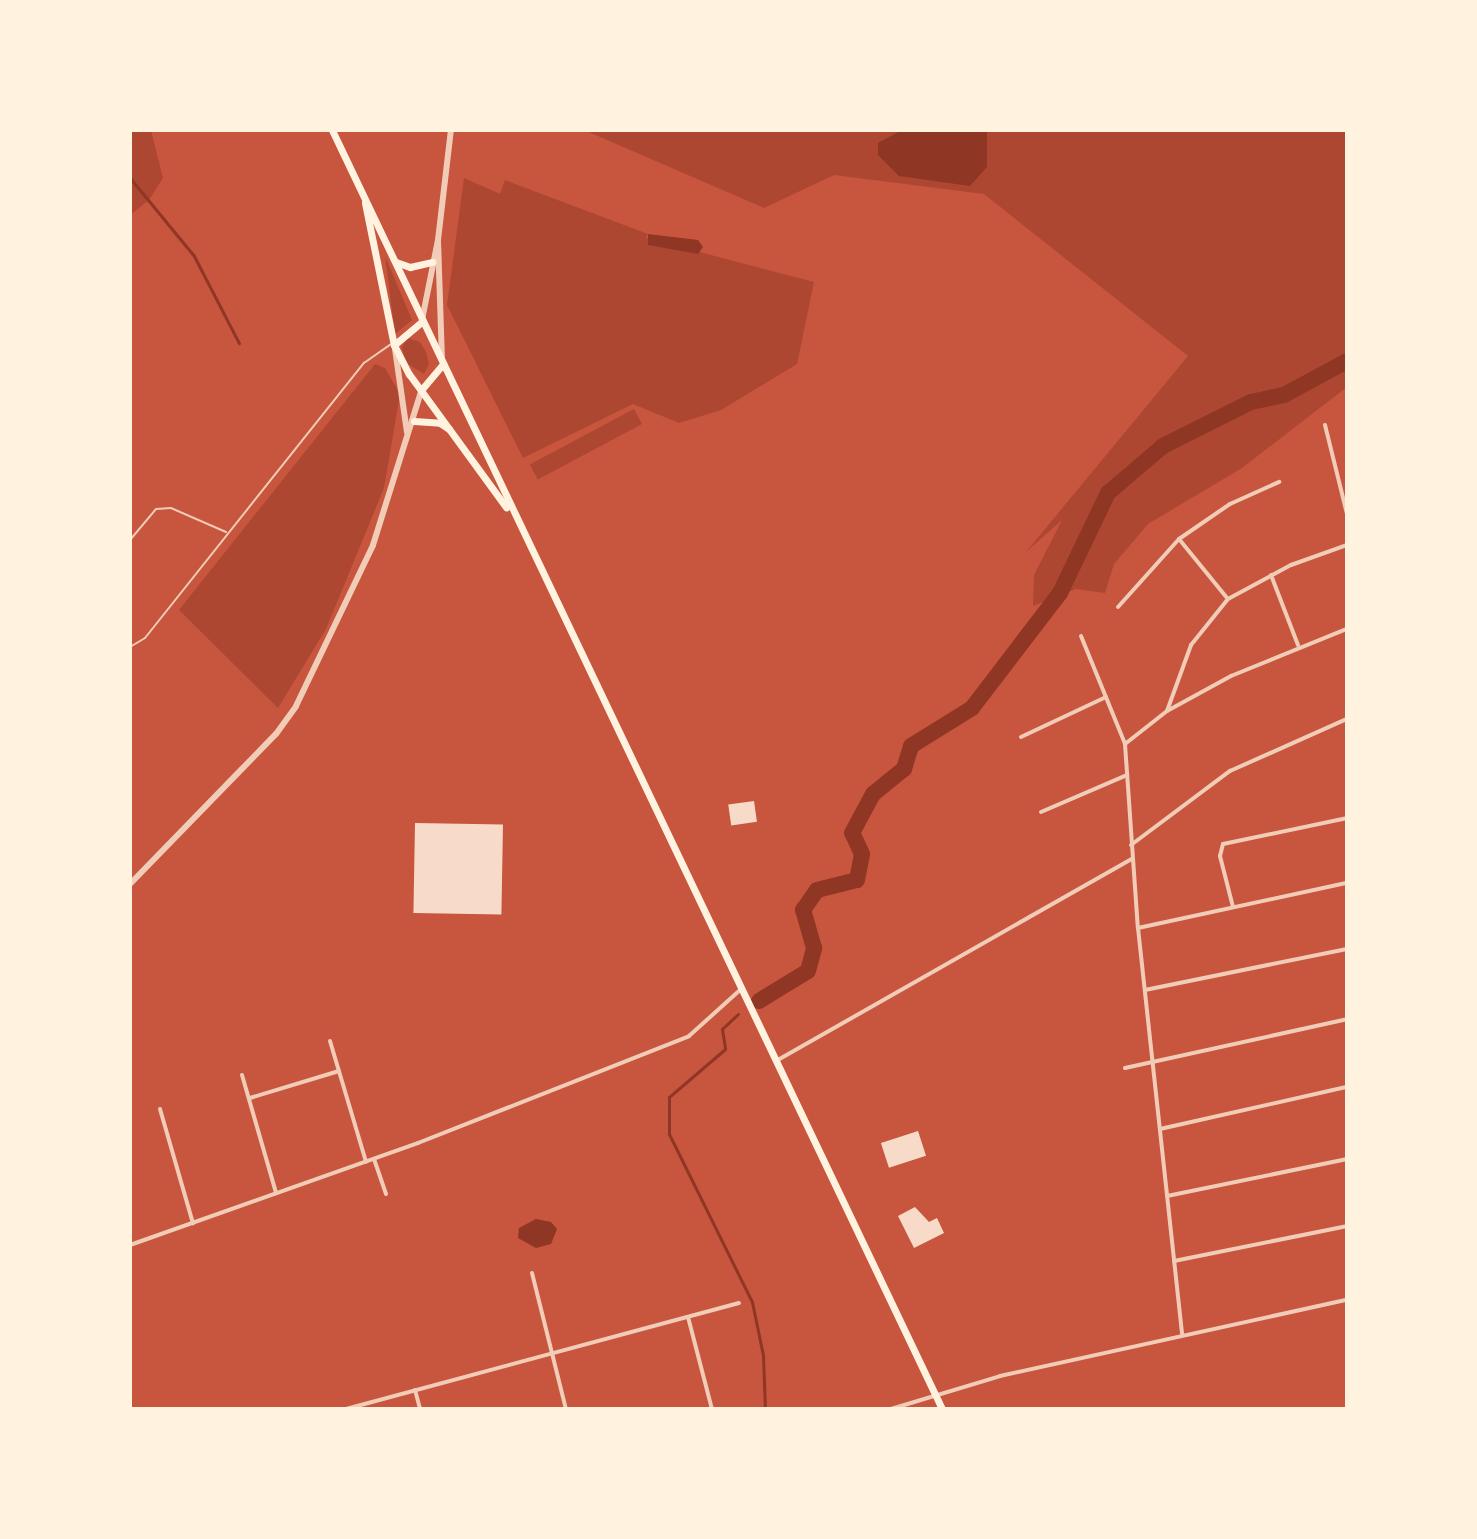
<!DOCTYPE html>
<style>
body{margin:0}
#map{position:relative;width:1477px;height:1539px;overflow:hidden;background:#c8553d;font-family:"PT Sans",sans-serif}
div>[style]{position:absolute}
.green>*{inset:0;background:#ae4732;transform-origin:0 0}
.water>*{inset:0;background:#8f3625}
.stream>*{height:3px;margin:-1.5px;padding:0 1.5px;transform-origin:1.5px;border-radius:1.5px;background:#8f3625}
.river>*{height:16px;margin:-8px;padding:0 8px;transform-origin:8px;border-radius:8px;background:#8f3625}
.building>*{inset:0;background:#f7dbc8;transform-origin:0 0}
.service>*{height:2px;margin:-1px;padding:0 1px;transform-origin:1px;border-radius:1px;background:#f1ccb7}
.minor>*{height:4px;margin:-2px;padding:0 2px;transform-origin:2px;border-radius:2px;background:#f1ccb7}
.tertiary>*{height:6px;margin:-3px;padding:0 3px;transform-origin:3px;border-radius:3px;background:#f1ccb7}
.trunk>*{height:7px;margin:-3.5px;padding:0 3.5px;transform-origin:3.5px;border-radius:3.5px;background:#fff3e0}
span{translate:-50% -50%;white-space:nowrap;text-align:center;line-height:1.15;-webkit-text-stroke:7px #fff3e0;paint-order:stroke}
.frame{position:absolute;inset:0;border:132px solid #fff3e0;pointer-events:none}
</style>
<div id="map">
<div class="green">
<div style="clip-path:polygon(130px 130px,151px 130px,163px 178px,149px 200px,130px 215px)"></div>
<div style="clip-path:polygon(584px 130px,1347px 130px,1347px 387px,1242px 468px,1148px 524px,1114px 564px,1105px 593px,1076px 589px,1033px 606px,1034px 575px,1062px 520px,1026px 552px,1188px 356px,984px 194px,834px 175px,764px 208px)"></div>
<div style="clip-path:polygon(464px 178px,500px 194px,505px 180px,648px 234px,646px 238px,814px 282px,797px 364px,721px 410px,679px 423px,633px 404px,523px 458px,447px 305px)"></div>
<div style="clip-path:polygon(385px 256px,412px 320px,395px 334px)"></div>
<div style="clip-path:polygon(407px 338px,420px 342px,426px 352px,429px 364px,424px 374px,406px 363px,402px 347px)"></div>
<div style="clip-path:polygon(375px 364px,385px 368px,400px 394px,384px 488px,326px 629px,278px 708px,179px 610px)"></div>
<div style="left:634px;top:409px;width:17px;height:118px;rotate:62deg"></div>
</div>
<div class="water">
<div style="clip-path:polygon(902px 130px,987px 130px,987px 167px,970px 186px,899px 176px,878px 155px,878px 143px)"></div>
<div style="clip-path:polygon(648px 234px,698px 240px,703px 247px,698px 254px,648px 245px)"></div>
<div style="clip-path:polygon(536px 1219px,551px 1222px,557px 1229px,551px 1244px,536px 1248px,518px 1238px,519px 1228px)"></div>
</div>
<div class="stream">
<div style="left:130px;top:178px;width:101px;rotate:50.6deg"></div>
<div style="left:194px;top:256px;width:98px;rotate:62.7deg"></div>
<div style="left:738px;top:1014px;width:22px;rotate:137deg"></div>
<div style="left:722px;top:1029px;width:20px;rotate:81deg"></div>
<div style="left:725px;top:1049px;width:74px;rotate:139.4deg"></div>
<div style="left:669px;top:1097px;width:37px;rotate:90deg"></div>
<div style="left:669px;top:1134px;width:187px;rotate:63.7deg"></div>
<div style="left:752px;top:1302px;width:54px;rotate:78.3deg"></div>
<div style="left:763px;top:1355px;width:54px;rotate:87.9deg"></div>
</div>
<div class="river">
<div style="left:759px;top:1001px;width:57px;rotate:-31.5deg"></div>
<div style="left:808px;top:971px;width:24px;rotate:-75deg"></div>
<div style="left:814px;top:948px;width:40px;rotate:-106deg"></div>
<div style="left:803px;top:910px;width:24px;rotate:-55deg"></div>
<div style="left:817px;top:890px;width:41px;rotate:-14deg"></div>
<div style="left:857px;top:880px;width:26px;rotate:-79deg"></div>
<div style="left:862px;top:854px;width:23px;rotate:-115deg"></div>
<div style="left:852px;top:833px;width:44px;rotate:-61.7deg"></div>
<div style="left:873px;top:794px;width:40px;rotate:-39deg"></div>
<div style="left:904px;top:769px;width:24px;rotate:-73deg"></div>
<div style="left:911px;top:746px;width:72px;rotate:-31.9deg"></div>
<div style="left:972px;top:708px;width:145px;rotate:-52.6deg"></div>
<div style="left:1060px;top:593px;width:111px;rotate:-64.4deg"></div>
<div style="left:1108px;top:493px;width:72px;rotate:-40.5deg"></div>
<div style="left:1163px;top:446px;width:98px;rotate:-26.6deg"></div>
<div style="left:1251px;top:402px;width:34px;rotate:-12deg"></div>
<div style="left:1284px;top:395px;width:72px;rotate:-28.4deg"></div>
</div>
<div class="building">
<div style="left:754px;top:801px;width:21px;height:26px;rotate:82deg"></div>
<div style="left:415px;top:823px;width:88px;height:90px;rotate:1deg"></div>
<div style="left:918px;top:1131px;width:26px;height:39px;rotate:72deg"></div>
<div style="clip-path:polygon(915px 1207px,929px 1222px,937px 1218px,944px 1233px,914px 1248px,898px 1216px)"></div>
</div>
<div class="service">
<div style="left:130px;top:540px;width:40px;rotate:-50deg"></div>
<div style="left:156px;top:509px;width:15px;rotate:-4deg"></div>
<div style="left:171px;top:508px;width:60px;rotate:23.6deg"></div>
<div style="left:130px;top:647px;width:17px;rotate:-31deg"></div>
<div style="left:145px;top:638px;width:352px;rotate:-51.5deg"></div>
<div style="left:364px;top:363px;width:32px;rotate:-35deg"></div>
</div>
<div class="minor">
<div style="left:1325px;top:425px;width:92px;rotate:76.1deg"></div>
<div style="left:1179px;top:539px;width:77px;rotate:50.8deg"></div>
<div style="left:1271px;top:575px;width:75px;rotate:68.9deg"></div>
<div style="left:1118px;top:607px;width:91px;rotate:-48.1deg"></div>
<div style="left:1179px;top:539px;width:62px;rotate:-34.5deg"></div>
<div style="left:1230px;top:504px;width:54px;rotate:-24.2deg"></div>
<div style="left:1081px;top:636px;width:117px;rotate:67.8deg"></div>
<div style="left:1125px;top:744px;width:184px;rotate:86deg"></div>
<div style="left:1138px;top:928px;width:408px;rotate:83.8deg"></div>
<div style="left:1167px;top:711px;width:70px;rotate:-70deg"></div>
<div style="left:1191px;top:645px;width:59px;rotate:-51.2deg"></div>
<div style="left:1228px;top:599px;width:72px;rotate:-28.4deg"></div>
<div style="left:1291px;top:565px;width:59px;rotate:-19.7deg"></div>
<div style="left:1021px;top:737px;width:94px;rotate:-25.2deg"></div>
<div style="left:1125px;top:744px;width:53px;rotate:-38.2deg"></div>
<div style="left:1167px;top:711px;width:73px;rotate:-28.7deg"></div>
<div style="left:1231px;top:676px;width:125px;rotate:-22.1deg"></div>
<div style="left:1041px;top:812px;width:94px;rotate:-23.3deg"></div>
<div style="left:1131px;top:845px;width:124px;rotate:-36.8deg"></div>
<div style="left:1230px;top:771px;width:128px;rotate:-24deg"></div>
<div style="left:1233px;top:907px;width:53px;rotate:-104.3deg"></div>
<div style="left:1220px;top:856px;width:12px;rotate:-76deg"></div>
<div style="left:1223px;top:844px;width:127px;rotate:-11.8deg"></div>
<div style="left:1138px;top:928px;width:214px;rotate:-12.2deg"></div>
<div style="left:1145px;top:990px;width:206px;rotate:-11.5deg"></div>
<div style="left:330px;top:1041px;width:126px;rotate:73.4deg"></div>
<div style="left:776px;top:1061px;width:409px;rotate:-29.6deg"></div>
<div style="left:1125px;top:1068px;width:227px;rotate:-12.4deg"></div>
<div style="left:242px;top:1075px;width:123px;rotate:73.9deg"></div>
<div style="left:250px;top:1098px;width:93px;rotate:-16.9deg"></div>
<div style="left:160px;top:1109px;width:119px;rotate:73.9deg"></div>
<div style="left:1160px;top:1129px;width:192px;rotate:-12.7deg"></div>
<div style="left:374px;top:1159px;width:37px;rotate:71deg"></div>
<div style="left:1167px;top:1196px;width:184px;rotate:-11.6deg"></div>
<div style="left:130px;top:1245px;width:306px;rotate:-19.5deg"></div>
<div style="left:418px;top:1143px;width:291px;rotate:-21.5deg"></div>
<div style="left:689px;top:1036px;width:69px;rotate:-42deg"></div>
<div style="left:1174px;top:1261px;width:177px;rotate:-11.4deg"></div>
<div style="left:532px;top:1273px;width:140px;rotate:76deg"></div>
<div style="left:688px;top:1317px;width:95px;rotate:75.4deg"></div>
<div style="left:415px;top:1390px;width:20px;rotate:75deg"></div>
<div style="left:346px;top:1409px;width:407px;rotate:-15.1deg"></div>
<div style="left:891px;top:1409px;width:114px;rotate:-16.8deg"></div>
<div style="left:1000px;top:1376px;width:355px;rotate:-12.4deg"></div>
</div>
<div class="tertiary">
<div style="left:438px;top:240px;width:119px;rotate:88.1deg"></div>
<div style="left:422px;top:320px;width:82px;rotate:-78.7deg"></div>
<div style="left:438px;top:240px;width:111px;rotate:-83.3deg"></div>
<div style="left:395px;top:349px;width:84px;rotate:81.8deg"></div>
<div style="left:130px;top:884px;width:209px;rotate:-45.8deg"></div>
<div style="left:276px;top:734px;width:34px;rotate:-54deg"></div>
<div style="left:296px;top:706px;width:178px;rotate:-64.4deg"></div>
<div style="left:373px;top:545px;width:164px;rotate:-72.6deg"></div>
</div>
<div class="trunk">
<div style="left:332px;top:130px;width:1417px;rotate:64.5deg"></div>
<div style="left:365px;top:203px;width:145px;rotate:78.5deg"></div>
<div style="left:394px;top:345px;width:33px;rotate:63deg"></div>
<div style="left:409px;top:374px;width:165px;rotate:53.9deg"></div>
<div style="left:396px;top:262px;width:15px;rotate:20deg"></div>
<div style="left:410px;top:267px;width:23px;rotate:-13deg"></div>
<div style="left:394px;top:345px;width:35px;rotate:-40deg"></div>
<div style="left:422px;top:389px;width:33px;rotate:-50deg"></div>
<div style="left:414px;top:421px;width:26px;rotate:4deg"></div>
<div style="left:440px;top:423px;width:11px;rotate:34deg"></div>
</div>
<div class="frame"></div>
</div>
